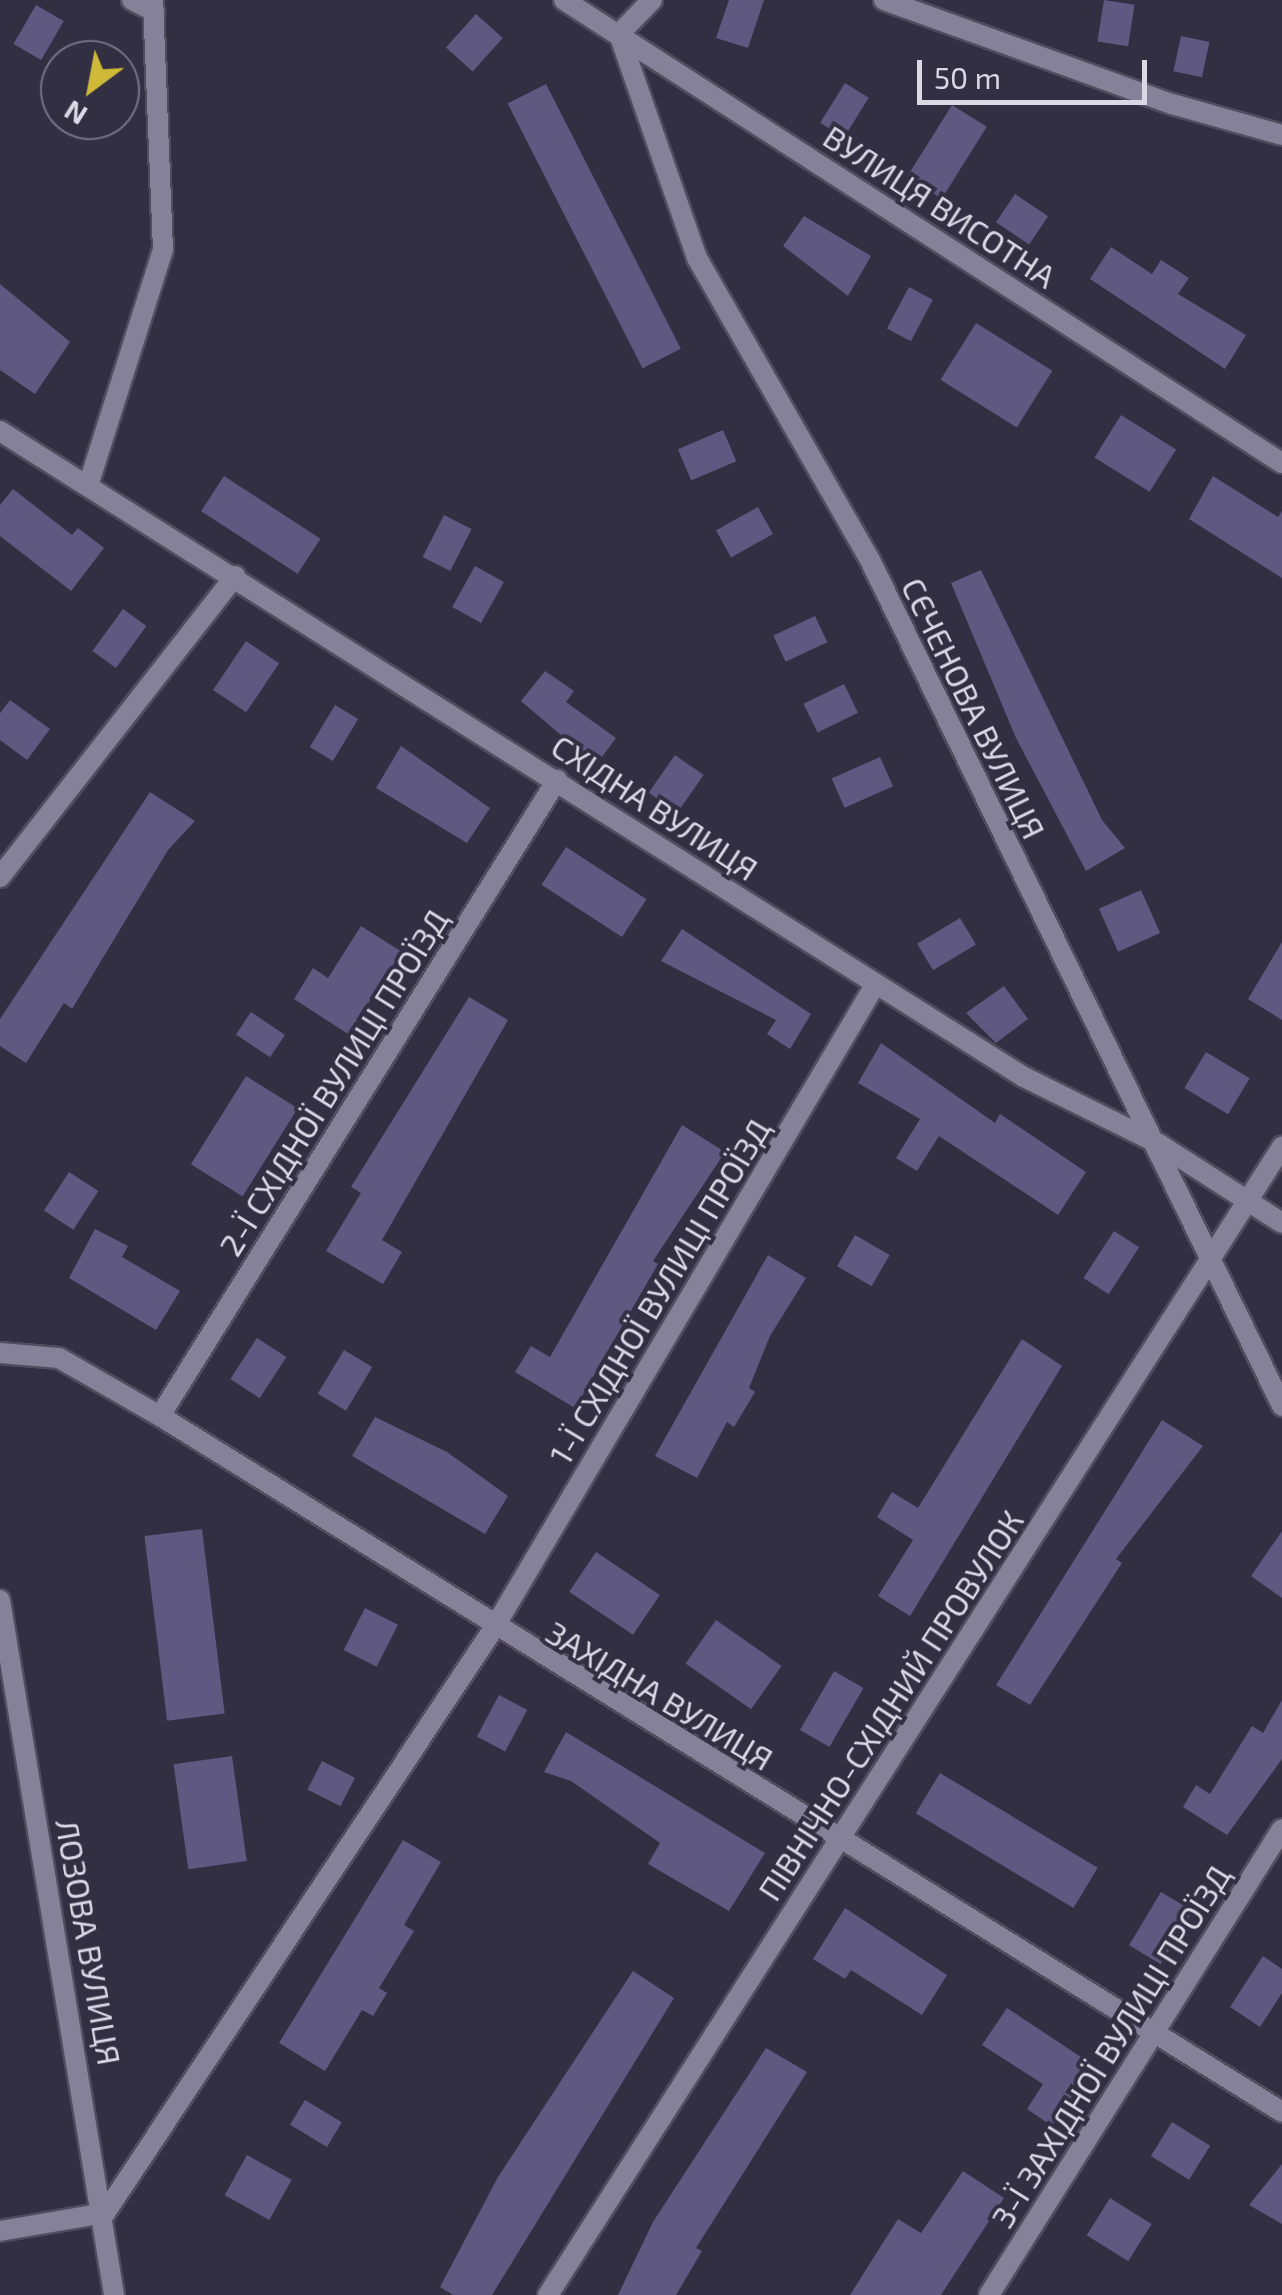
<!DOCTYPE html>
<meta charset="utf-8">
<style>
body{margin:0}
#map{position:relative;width:1282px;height:2295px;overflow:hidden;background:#322f43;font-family:"Exo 2",sans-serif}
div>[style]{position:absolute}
.building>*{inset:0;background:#5f5881;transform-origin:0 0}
.roads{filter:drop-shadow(2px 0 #504c5e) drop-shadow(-2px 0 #504c5e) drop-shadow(0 2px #504c5e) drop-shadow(0 -2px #504c5e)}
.minor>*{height:20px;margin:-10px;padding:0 10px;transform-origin:10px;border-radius:10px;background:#848199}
span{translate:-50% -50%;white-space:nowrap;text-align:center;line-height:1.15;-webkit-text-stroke:8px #322f43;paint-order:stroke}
.street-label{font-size:32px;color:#dad8e5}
.north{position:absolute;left:40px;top:40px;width:100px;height:100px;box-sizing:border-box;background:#322f43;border:2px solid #757384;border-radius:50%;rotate:212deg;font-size:28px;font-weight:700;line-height:40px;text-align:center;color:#dad8e5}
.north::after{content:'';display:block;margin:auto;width:35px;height:45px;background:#ceb938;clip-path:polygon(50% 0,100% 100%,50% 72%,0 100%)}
.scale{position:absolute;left:917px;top:60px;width:230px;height:45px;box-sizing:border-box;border:5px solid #dad8e5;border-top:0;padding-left:12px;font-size:30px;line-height:35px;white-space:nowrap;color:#dad8e5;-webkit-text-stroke:8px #322f43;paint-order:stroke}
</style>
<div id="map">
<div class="building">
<div style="clip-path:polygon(729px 0,764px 0,748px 48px,716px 38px)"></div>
<div style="left:1104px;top:0;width:31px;height:42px;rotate:9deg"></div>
<div style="left:36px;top:5px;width:32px;height:45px;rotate:30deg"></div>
<div style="left:476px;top:14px;width:36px;height:45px;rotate:42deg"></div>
<div style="left:1181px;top:36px;width:29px;height:36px;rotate:12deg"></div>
<div style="left:845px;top:83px;width:28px;height:47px;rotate:32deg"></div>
<div style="left:546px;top:84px;width:297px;height:43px;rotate:63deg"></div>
<div style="left:952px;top:105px;width:41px;height:85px;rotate:32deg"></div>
<div style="left:1015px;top:194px;width:40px;height:34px;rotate:34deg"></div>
<div style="clip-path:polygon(804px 216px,871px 256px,848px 296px,783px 246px)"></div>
<div style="clip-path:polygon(1111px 247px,1152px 274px,1161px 260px,1189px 278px,1178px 294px,1246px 335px,1225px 369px,1090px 279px)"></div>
<div style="clip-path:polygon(0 284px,70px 342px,35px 394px,0 370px)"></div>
<div style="left:909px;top:287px;width:27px;height:47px;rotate:28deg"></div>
<div style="left:976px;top:323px;width:90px;height:67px;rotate:32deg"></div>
<div style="left:1121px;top:415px;width:65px;height:50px;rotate:32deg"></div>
<div style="left:723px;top:430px;width:34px;height:49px;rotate:67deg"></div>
<div style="left:224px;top:476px;width:115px;height:42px;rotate:33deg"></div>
<div style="clip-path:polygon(1213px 476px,1278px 517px,1282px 511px,1282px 578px,1189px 519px)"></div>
<div style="clip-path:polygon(13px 489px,72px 535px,78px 528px,104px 548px,71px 591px,0 536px,0 505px)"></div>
<div style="left:758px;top:507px;width:31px;height:48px;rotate:61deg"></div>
<div style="left:444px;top:515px;width:31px;height:47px;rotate:27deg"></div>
<div style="left:475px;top:566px;width:33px;height:47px;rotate:29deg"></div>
<div style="clip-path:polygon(981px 570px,1102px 820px,1125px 848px,1086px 871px,1016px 738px,951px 583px)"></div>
<div style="left:123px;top:609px;width:29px;height:52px;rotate:36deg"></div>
<div style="left:815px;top:616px;width:29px;height:46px;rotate:65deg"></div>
<div style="left:246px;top:641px;width:40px;height:59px;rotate:34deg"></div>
<div style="clip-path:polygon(545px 671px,574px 691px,566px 702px,616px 738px,596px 765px,521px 701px)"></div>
<div style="left:844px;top:684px;width:32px;height:45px;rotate:64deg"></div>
<div style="clip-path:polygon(10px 700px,50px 729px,27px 760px,0 740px,0 713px)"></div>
<div style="left:335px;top:705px;width:27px;height:49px;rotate:31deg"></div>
<div style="clip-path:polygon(401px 746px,490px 808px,467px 843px,376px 788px)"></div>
<div style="left:675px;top:755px;width:35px;height:46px;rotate:35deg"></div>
<div style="left:880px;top:757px;width:32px;height:53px;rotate:66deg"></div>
<div style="clip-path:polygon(150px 792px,195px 821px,168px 850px,72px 1009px,64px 1003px,26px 1063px,0 1046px,0 1019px)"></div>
<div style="left:566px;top:847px;width:96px;height:45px;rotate:33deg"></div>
<div style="left:1141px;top:890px;width:47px;height:46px;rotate:66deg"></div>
<div style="left:960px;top:918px;width:31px;height:50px;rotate:59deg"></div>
<div style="clip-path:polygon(361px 926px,402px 952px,348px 1034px,294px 999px,313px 968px,328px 978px)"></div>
<div style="clip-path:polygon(682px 929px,811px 1014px,790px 1049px,767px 1034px,776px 1020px,661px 961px)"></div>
<div style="clip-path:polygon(1282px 942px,1282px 1020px,1248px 999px)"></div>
<div style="clip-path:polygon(1004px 986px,1028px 1019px,996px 1043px,966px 1013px)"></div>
<div style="clip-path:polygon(469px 997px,508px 1020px,382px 1240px,402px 1252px,383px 1284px,326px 1251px,361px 1193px,351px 1187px)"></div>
<div style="left:251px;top:1012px;width:41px;height:27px;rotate:34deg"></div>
<div style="clip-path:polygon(881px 1043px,995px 1123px,1000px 1114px,1086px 1172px,1058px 1215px,939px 1136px,917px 1171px,896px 1158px,920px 1119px,858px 1083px)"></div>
<div style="left:1206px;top:1052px;width:51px;height:42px;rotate:31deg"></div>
<div style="left:246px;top:1076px;width:61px;height:104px;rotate:32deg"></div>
<div style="clip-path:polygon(682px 1125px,725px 1152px,653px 1261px,658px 1264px,575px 1408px,515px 1372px,531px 1346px,550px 1357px)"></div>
<div style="left:69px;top:1172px;width:35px;height:46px;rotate:33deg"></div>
<div style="clip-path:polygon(95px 1229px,128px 1246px,122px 1257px,180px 1291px,156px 1330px,69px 1278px)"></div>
<div style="left:1114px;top:1231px;width:30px;height:56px;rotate:33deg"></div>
<div style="left:855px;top:1235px;width:40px;height:36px;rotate:30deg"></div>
<div style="clip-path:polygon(768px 1255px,806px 1278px,770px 1336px,749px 1388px,755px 1392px,734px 1427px,727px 1422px,697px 1478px,655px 1456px)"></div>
<div style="left:257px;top:1338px;width:35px;height:49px;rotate:33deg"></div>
<div style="clip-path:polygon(1022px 1339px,1062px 1366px,910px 1616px,878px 1596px,913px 1540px,877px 1517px,892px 1492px,918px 1508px)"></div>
<div style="left:344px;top:1350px;width:33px;height:51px;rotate:31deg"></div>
<div style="clip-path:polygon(375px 1417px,447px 1452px,508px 1496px,485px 1534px,352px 1456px)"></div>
<div style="clip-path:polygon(1162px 1420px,1203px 1446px,1116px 1559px,1122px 1563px,1030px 1705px,996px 1685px)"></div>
<div style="left:202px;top:1529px;width:186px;height:58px;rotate:83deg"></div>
<div style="clip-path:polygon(1282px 1531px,1282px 1598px,1251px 1576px)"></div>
<div style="left:596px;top:1552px;width:77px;height:48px;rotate:34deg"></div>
<div style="left:365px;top:1608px;width:37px;height:47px;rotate:27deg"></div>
<div style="left:716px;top:1620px;width:80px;height:53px;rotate:35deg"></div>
<div style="left:834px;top:1671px;width:34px;height:68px;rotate:30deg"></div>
<div style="left:499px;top:1695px;width:32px;height:47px;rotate:28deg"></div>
<div style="clip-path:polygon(1282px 1700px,1282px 1759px,1227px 1835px,1183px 1807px,1196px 1785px,1210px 1794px,1252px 1726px,1263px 1733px)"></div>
<div style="clip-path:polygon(566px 1732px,765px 1853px,729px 1911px,648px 1864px,660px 1843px,571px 1781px,544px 1772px)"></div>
<div style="left:232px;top:1756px;width:106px;height:59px;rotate:82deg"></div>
<div style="left:322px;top:1761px;width:37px;height:32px;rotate:27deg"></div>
<div style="left:940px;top:1773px;width:184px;height:47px;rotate:31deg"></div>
<div style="clip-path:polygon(403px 1840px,441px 1862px,404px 1925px,414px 1931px,379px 1988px,387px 1993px,373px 2016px,362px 2010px,325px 2071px,279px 2043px)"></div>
<div style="left:1161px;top:1892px;width:37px;height:62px;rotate:31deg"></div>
<div style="clip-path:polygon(845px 1908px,947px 1975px,922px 2015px,851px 1970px,845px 1979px,813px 1959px)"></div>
<div style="clip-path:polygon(1263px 1956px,1282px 1969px,1282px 1993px,1260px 2027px,1230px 2007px)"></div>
<div style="clip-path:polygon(633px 1971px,674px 1998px,492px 2295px,453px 2295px,440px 2287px,498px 2177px)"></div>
<div style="clip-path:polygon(1007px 2008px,1093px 2065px,1052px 2126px,1027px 2109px,1043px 2084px,982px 2045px)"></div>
<div style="clip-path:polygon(766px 2048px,807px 2072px,696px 2248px,702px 2251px,676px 2295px,618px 2295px,653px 2222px)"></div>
<div style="left:305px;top:2100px;width:43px;height:29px;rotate:31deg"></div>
<div style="left:1172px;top:2122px;width:45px;height:40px;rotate:32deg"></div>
<div style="left:247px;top:2155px;width:51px;height:46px;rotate:29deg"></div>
<div style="clip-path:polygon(1282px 2164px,1282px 2224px,1249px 2205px)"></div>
<div style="clip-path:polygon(963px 2171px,1004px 2198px,941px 2295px,850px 2295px,898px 2219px,921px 2233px)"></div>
<div style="left:1110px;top:2198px;width:49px;height:44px;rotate:32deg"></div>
</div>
<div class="roads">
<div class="minor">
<div style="left:132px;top:0;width:25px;rotate:27deg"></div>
<div style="left:564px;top:0;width:854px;rotate:32.82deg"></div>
<div style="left:652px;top:0;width:47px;rotate:134.1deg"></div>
<div style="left:619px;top:34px;width:237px;rotate:70.8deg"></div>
<div style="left:697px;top:258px;width:348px;rotate:60.2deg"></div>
<div style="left:870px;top:560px;width:941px;rotate:64.03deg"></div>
<div style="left:884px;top:0;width:306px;rotate:19.9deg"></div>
<div style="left:1172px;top:104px;width:114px;rotate:15.7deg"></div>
<div style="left:0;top:431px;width:1211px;rotate:32.25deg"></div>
<div style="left:1024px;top:1077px;width:151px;rotate:26.4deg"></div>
<div style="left:1159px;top:1144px;width:146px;rotate:32.7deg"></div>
<div style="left:88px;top:486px;width:248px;rotate:-72.4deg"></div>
<div style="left:163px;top:250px;width:250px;rotate:-92.3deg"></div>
<div style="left:0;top:877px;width:382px;rotate:-52deg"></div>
<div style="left:0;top:1353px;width:59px;rotate:4.8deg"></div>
<div style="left:59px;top:1358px;width:116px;rotate:29.9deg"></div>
<div style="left:160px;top:1416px;width:1320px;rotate:31.81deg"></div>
<div style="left:160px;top:1416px;width:750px;rotate:-58.03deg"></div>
<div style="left:0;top:1600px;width:704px;rotate:80.68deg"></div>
<div style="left:0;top:2231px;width:107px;rotate:-9.7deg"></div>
<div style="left:105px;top:2213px;width:703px;rotate:-56.38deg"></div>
<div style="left:494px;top:1628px;width:747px;rotate:-59.35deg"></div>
<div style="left:548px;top:2295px;width:1363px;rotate:-57.41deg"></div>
<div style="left:989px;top:2295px;width:550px;rotate:-57.84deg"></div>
</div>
</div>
<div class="street-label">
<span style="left:940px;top:206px;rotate:33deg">ВУЛИЦЯ ВИСОТНА</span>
<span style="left:974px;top:708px;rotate:64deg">СЄЧЕНОВА ВУЛИЦЯ</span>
<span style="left:655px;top:807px;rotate:33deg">СХІДНА ВУЛИЦЯ</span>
<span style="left:333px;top:1082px;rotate:-58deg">2-Ї СХІДНОЇ ВУЛИЦІ ПРОЇЗД</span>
<span style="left:659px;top:1291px;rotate:-59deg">1-Ї СХІДНОЇ ВУЛИЦІ ПРОЇЗД</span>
<span style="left:660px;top:1695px;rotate:31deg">ЗАХІДНА ВУЛИЦЯ</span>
<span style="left:890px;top:1705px;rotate:-57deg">ПІВНІЧНО-СХІДНИЙ ПРОВУЛОК</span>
<span style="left:89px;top:1942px;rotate:80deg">ЛОЗОВА ВУЛИЦЯ</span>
<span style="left:1110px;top:2046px;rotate:-58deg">3-Ї ЗАХІДНОЇ ВУЛИЦІ ПРОЇЗД</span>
</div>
<div class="north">N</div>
<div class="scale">50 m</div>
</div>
